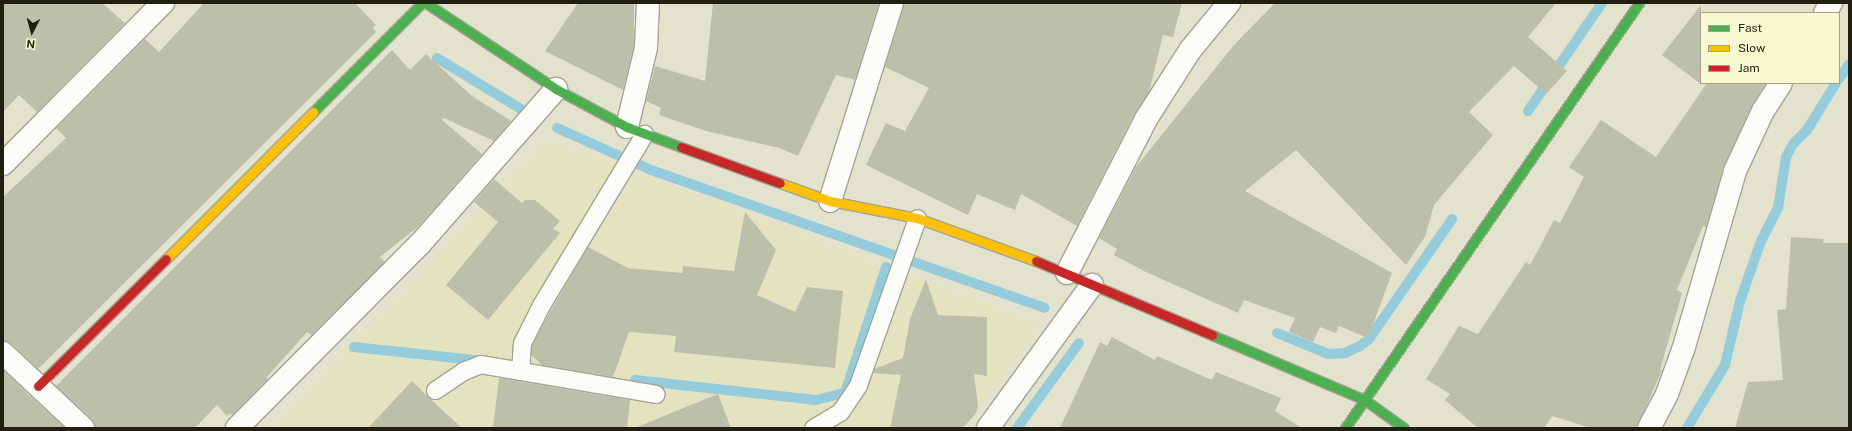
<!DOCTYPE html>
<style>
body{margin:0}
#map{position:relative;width:1852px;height:431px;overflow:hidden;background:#e2e2cd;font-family:"Public Sans",sans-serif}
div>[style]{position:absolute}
.built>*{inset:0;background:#e4e3c0}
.stream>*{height:10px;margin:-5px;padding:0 5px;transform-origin:5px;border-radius:5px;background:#95ccdc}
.building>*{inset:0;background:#bcc0ab}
.roads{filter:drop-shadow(1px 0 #a4a494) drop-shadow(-1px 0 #a4a494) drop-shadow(0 1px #a4a494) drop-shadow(0 -1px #a4a494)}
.lane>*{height:17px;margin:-8.5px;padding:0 8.5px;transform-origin:8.5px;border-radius:8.5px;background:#fbfbf8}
.street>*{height:22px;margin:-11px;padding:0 11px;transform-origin:11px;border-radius:11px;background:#fbfbf8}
.fast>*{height:9px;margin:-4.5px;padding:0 4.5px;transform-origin:4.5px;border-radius:4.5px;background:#4caf50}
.slow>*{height:9px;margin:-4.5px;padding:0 4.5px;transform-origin:4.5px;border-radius:4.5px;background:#ffc107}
.jam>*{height:9px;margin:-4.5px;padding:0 4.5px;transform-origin:4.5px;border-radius:4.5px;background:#c62828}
span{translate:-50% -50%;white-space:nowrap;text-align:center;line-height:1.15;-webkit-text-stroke:4px #f8f8d1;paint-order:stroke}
.frame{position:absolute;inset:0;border:4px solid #201f11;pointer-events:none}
.legend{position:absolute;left:1700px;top:12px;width:140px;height:72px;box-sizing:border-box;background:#f8f8d1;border:1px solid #a2a184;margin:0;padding:5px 7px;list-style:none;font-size:12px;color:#201f11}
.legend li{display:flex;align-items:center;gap:8px;height:20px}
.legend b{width:20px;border:1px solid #a2a184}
.north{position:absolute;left:12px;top:12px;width:40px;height:40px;-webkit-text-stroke:3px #f8f8d1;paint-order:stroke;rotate:186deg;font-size:11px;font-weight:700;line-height:16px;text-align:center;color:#201f11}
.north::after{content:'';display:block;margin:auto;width:14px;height:18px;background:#201f11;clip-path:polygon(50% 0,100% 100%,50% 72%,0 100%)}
</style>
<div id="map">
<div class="built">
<div style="clip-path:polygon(548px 139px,1036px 322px,1029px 334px,1029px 340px,963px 428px,274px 428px)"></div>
</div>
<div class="stream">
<div style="left:437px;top:58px;width:98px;rotate:31.3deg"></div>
<div style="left:1839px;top:79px;width:18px;rotate:-56deg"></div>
<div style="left:1528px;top:111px;width:131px;rotate:-55.6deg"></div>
<div style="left:557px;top:128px;width:103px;rotate:24.1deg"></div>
<div style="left:651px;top:170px;width:417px;rotate:19.3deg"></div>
<div style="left:1277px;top:333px;width:55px;rotate:22.4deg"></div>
<div style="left:1328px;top:354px;width:17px;rotate:-3deg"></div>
<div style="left:1345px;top:353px;width:17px;rotate:-25deg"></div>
<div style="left:1360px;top:346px;width:11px;rotate:-38deg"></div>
<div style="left:1369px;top:339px;width:146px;rotate:-55.3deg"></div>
<div style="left:354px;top:347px;width:130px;rotate:6.2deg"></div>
<div style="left:635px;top:380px;width:182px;rotate:6.3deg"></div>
<div style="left:816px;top:400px;width:30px;rotate:-14deg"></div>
<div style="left:845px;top:393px;width:133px;rotate:-72deg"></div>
<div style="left:1017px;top:428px;width:105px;rotate:-53.9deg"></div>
<div style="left:1687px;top:428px;width:74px;rotate:-58.9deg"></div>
<div style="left:1725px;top:365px;width:66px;rotate:-76.8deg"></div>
<div style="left:1740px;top:301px;width:64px;rotate:-70.7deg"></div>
<div style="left:1761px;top:241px;width:37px;rotate:-63deg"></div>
<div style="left:1778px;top:208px;width:52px;rotate:-81.1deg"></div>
<div style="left:1786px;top:157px;width:15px;rotate:-62deg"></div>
<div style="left:1793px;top:144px;width:20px;rotate:-45deg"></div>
<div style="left:1807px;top:130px;width:55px;rotate:-58.3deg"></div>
</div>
<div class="building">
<div style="clip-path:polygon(3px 3px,102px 3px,125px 23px,37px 112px,19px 95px,3px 112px)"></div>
<div style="clip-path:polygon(204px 3px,355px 3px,376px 25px,373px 28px,376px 32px,38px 369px,12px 344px,3px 341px,3px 197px,66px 138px,56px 128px,145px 39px,159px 52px)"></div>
<div style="clip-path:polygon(578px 3px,634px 3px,634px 46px,623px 90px,545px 51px)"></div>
<div style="clip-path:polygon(713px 3px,879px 3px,855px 80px,836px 75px,798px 156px,779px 148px,706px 131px,659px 115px,661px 108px,646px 101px,655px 66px,705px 81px)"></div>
<div style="clip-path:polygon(904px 3px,1182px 3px,1173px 37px,1163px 35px,1149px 92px,1135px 113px,1077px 226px,1021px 194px,1015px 210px,977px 194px,968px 215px,866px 165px,886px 123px,905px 131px,929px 88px,885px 67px)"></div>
<div style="clip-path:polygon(1275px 3px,1556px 3px,1528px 37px,1567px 71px,1546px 94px,1514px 66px,1469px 112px,1493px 135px,1434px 205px,1425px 237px,1406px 265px,1296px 150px,1245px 191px,1392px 273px,1368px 338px,1339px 326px,1336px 333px,1320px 327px,1313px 342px,1289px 332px,1295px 318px,1244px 300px,1238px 313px,1146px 272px,1114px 255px,1117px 249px,1099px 238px,1136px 167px,1234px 45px)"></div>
<div style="clip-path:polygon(1701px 5px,1701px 84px,1662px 55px)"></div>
<div style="clip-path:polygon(392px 50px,410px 70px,426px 54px,472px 96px,511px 121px,494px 141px,444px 118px,442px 120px,482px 154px,420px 225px,380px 257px,385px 262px,312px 335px,307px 332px,266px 378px,268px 379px,232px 415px,230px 413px,227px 416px,217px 405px,195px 428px,95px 428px,92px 419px,56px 386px)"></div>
<div style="clip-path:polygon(1707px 83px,1766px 83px,1752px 106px,1724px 166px,1706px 227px,1703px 226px,1677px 290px,1682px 293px,1660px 370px,1662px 370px,1637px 428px,1591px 428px,1552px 416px,1544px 428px,1478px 428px,1445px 400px,1450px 394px,1426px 379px,1459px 326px,1478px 334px,1526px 262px,1530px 265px,1554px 220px,1560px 223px,1584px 177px,1569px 167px,1601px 120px,1656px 157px)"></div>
<div style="clip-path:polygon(494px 179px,522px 203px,525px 200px,535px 200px,560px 221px,553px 229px,560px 233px,488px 320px,446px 285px,498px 222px,474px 202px)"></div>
<div style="clip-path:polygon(745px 212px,776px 250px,757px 295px,795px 312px,807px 287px,843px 291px,835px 368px,674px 352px,676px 336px,629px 332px,613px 377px,542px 365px,531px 355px,532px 346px,543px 324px,588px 247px,628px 268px,682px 273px,683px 266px,734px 271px)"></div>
<div style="clip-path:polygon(1791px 237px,1824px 239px,1823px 243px,1849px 243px,1849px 428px,1735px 428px,1748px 382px,1783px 380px,1777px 310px,1786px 309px)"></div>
<div style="clip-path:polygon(926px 279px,938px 315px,987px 317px,987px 376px,974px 374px,978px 406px,976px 413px,963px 428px,890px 428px,901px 375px,873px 373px,874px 369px,903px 358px,910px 319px)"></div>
<div style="clip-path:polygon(1112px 337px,1155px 360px,1157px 356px,1212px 380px,1216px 372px,1281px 398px,1275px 411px,1302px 428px,1060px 428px,1100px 342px,1107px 346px)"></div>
<div style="clip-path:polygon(3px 370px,29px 395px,65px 428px,3px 428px)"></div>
<div style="clip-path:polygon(499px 378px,630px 400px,627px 428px,493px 428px)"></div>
<div style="clip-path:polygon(412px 381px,427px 396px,462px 428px,368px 428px)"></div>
<div style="clip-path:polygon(718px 394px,731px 428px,637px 428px,637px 427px)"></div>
</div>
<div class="roads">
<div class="lane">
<div style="left:520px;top:371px;width:28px;rotate:-86deg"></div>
<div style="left:522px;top:343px;width:42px;rotate:-63.4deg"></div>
<div style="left:541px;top:305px;width:200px;rotate:-58.9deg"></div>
<div style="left:435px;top:390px;width:34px;rotate:-34deg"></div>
<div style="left:463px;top:371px;width:18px;rotate:-22deg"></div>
<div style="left:480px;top:364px;width:178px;rotate:9.7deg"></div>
<div style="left:813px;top:428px;width:31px;rotate:-31deg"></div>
<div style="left:840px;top:412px;width:32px;rotate:-56deg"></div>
<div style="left:858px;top:385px;width:177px;rotate:-70.5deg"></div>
</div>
<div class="street">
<div style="left:1825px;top:13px;width:12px;rotate:-59deg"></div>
<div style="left:627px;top:127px;width:81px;rotate:-76.5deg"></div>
<div style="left:646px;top:48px;width:45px;rotate:-87.5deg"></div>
<div style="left:3px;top:164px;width:227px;rotate:-45.2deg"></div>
<div style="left:830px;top:201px;width:207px;rotate:-72.6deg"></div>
<div style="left:1067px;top:273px;width:173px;rotate:-62.8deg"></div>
<div style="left:1146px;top:119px;width:83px;rotate:-57.3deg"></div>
<div style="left:1191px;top:49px;width:60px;rotate:-50.4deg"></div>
<div style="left:3px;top:353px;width:110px;rotate:43.2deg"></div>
<div style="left:237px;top:428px;width:258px;rotate:-45.2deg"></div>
<div style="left:419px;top:245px;width:208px;rotate:-48.7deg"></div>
<div style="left:988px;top:428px;width:177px;rotate:-54deg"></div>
<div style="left:1649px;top:428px;width:38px;rotate:-62deg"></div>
<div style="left:1667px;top:394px;width:50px;rotate:-70.1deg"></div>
<div style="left:1684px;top:347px;width:183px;rotate:-73.8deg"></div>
<div style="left:1735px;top:171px;width:66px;rotate:-65deg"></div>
<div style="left:1763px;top:111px;width:33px;rotate:-57deg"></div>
</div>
<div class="fast">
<div style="left:426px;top:3px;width:156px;rotate:33.5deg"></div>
<div style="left:556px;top:89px;width:81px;rotate:28.2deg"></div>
<div style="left:627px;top:127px;width:58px;rotate:20.3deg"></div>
<div style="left:313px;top:112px;width:154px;rotate:-45deg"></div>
<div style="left:1212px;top:335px;width:166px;rotate:23deg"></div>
<div style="left:1365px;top:400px;width:48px;rotate:35.7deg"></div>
<div style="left:1345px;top:428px;width:517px;rotate:-55.33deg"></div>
</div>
<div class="slow">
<div style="left:780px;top:183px;width:53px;rotate:19.8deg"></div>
<div style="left:830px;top:201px;width:89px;rotate:11.1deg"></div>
<div style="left:917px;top:218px;width:127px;rotate:19.9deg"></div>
<div style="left:166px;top:259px;width:208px;rotate:-45deg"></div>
</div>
<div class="jam">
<div style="left:681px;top:147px;width:105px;rotate:20deg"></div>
<div style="left:1036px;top:261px;width:191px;rotate:22.8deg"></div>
<div style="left:38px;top:386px;width:180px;rotate:-44.8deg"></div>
</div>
</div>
<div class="frame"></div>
<ul class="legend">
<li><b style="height:5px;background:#4caf50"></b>Fast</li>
<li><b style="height:5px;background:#ffc107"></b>Slow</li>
<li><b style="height:5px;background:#c62828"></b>Jam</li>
</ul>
<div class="north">N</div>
</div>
